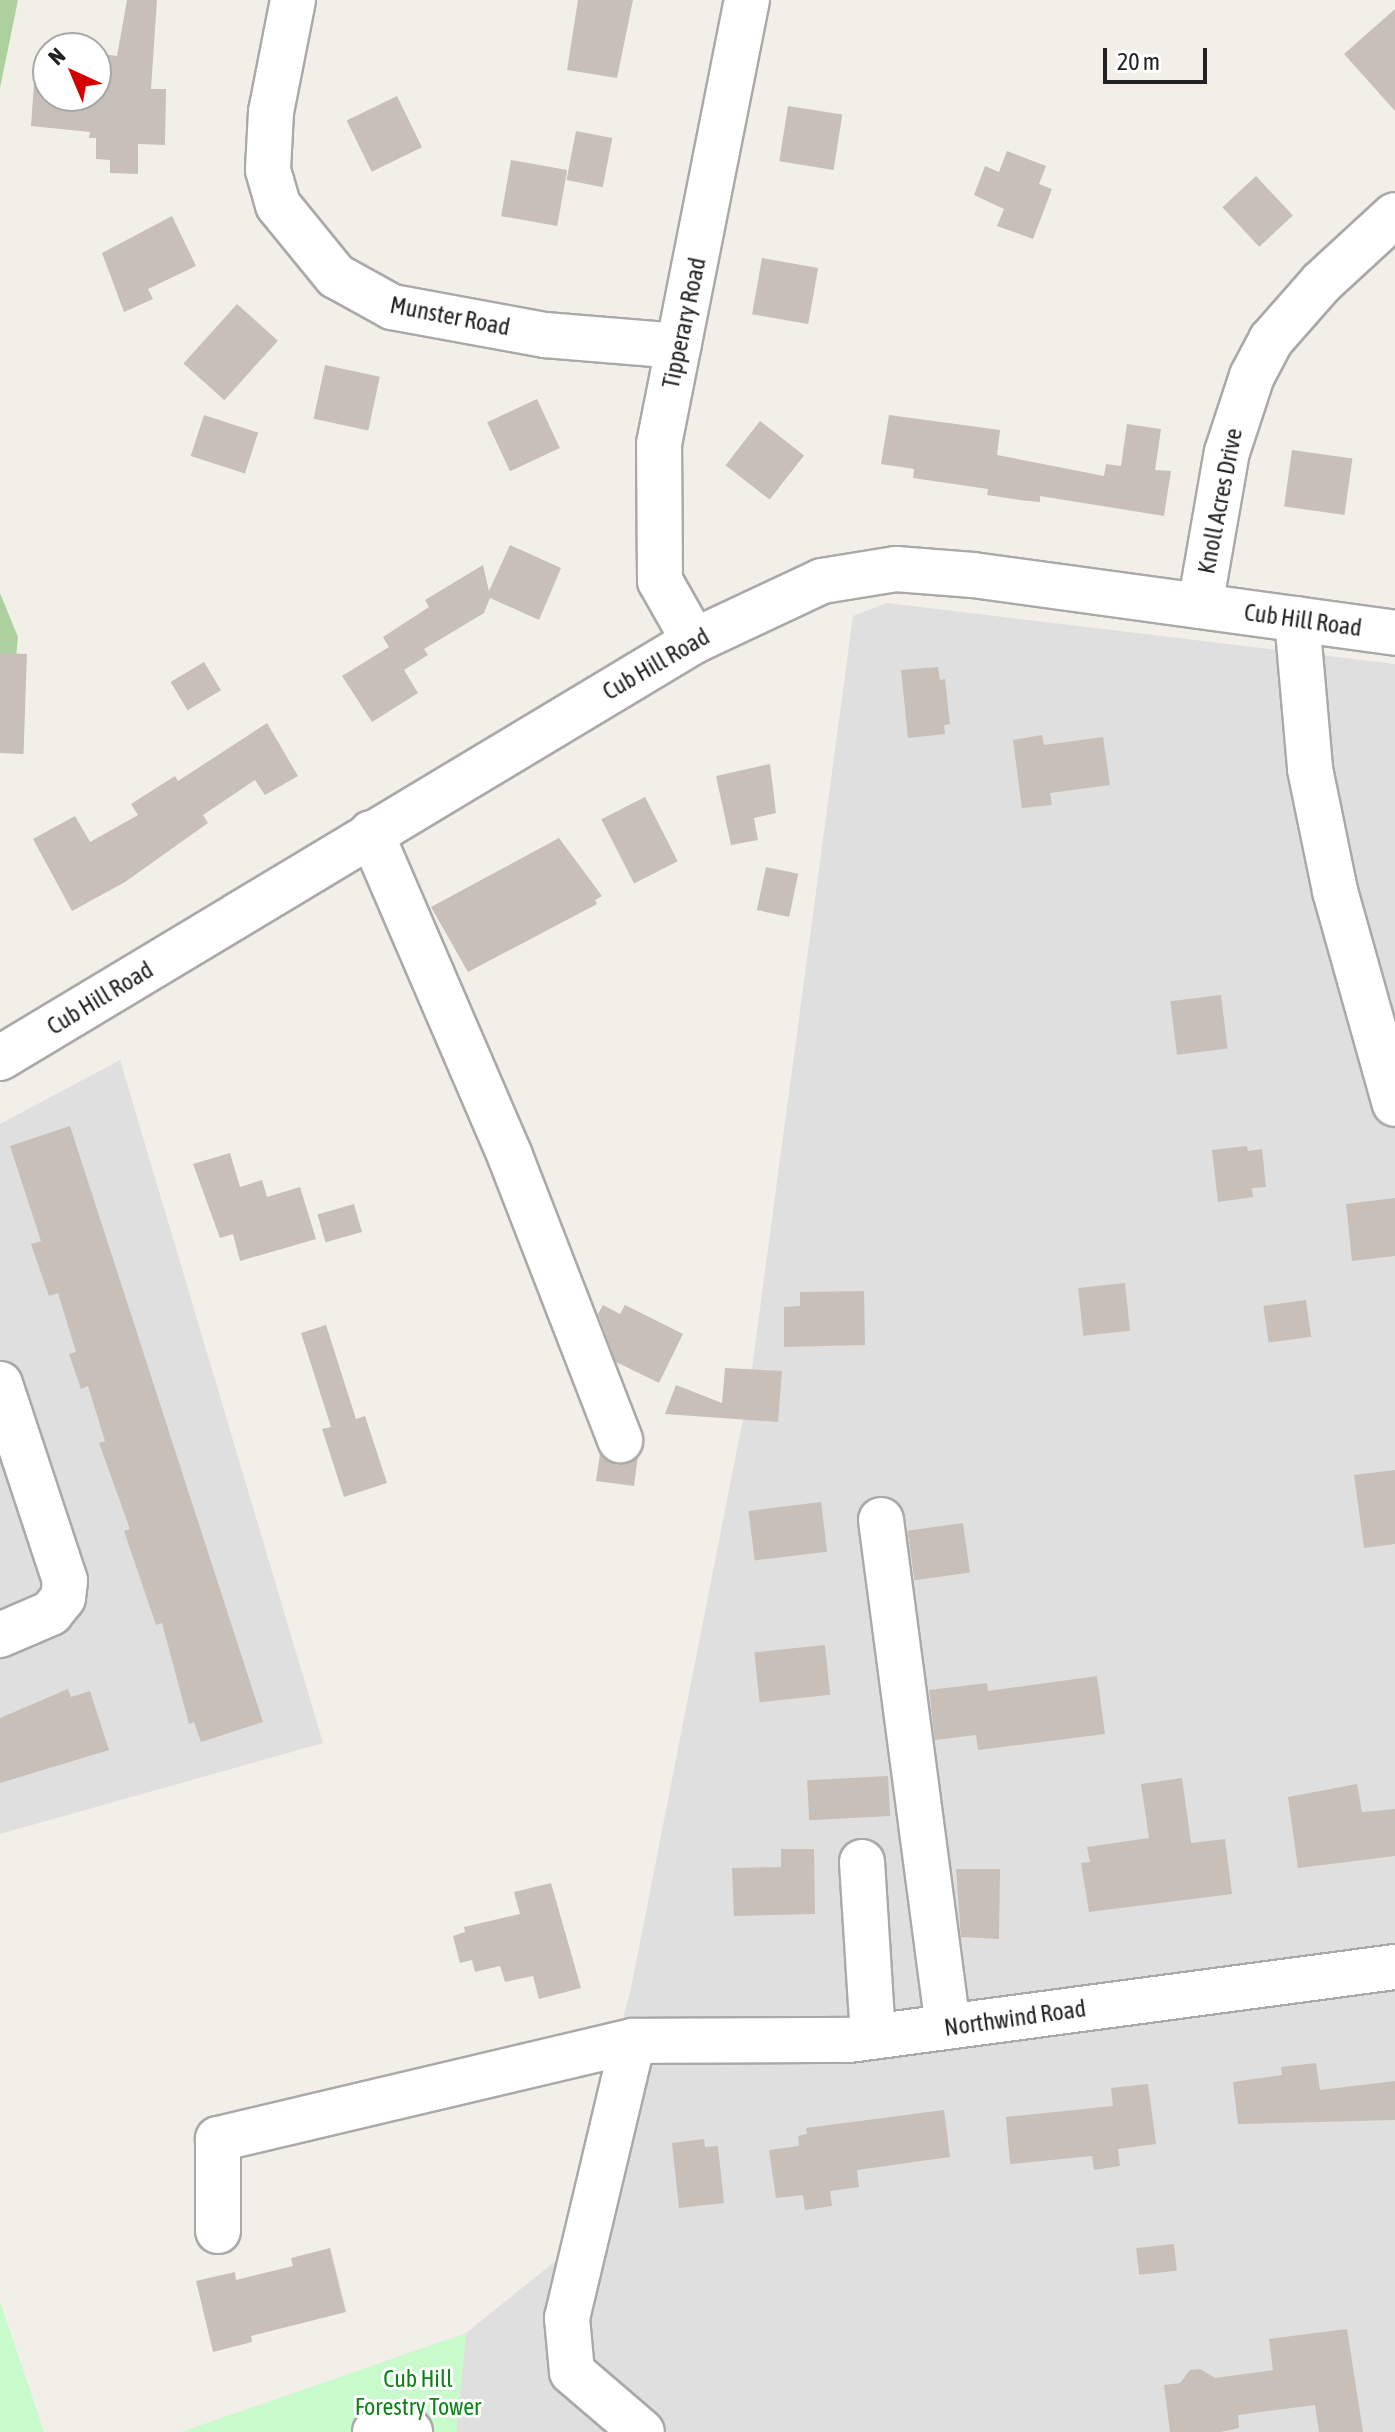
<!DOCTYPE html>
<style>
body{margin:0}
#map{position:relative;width:1395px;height:2432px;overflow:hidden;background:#f2efe9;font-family:"Asap Condensed",sans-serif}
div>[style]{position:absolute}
.residential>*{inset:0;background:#e0dfdf}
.forest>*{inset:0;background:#add19e}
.park>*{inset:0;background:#c8facc}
.building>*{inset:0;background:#c7bfb8;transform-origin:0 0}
.roads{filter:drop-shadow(2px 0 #a9a9a9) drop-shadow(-2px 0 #a9a9a9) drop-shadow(0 2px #a9a9a9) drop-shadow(0 -2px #a9a9a9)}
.minor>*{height:44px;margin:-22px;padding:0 22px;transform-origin:22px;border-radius:22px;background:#fff}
span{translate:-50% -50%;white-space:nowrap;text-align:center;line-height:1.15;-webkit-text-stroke:6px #fff;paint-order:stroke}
.street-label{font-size:24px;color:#222}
.park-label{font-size:24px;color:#0c8416}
.north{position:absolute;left:32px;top:32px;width:80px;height:80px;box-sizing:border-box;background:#fff;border:2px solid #a7a7a7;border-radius:50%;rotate:316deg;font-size:22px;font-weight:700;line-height:32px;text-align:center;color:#222}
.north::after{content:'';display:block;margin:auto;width:28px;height:36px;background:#d40000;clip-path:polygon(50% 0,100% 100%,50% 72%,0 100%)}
.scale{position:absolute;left:1103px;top:48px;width:104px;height:36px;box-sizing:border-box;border:4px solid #222;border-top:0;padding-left:10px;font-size:24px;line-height:28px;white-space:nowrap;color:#222;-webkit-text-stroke:6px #fff;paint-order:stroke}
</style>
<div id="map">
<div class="residential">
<div style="clip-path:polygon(887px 603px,1395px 664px,1395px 2432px,456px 2432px,466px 2333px,563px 2255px,631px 1988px,750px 1383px,853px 616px)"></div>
<div style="clip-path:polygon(120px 1060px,323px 1743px,0 1834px,0 1124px)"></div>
</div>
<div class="forest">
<div style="clip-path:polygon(0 0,18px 0,0 88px)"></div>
<div style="clip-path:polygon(0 593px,18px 637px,14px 679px,0 696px)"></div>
</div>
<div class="park">
<div style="clip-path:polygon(0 2301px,44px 2432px,0 2432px)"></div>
<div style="clip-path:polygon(466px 2333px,456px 2432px,181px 2432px)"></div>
</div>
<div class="building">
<div style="clip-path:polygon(127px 0,157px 0,151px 89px,166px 89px,165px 145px,138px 144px,138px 174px,110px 173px,110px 160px,96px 159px,96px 138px,89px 138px,90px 132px,31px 126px,34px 83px,38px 84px,43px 47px,50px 48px,48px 96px,96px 96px,96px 53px,117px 56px)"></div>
<div style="clip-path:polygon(578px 0,633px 0,617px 78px,567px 70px)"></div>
<div style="clip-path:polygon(1395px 9px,1395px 111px,1344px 54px)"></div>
<div style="left:397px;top:96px;width:57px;height:56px;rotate:64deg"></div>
<div style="left:788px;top:106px;width:55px;height:56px;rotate:9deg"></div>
<div style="left:576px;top:131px;width:37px;height:50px;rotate:11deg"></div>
<div style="clip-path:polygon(1007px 151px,1046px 166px,1039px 184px,1052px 189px,1033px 239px,997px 226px,1004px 209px,974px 195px,985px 166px,999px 172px)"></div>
<div style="left:511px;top:160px;width:57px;height:57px;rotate:10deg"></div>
<div style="left:1256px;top:176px;width:54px;height:46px;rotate:47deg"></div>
<div style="clip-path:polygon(172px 216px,196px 266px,148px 289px,153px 299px,124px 312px,102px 253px)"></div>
<div style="left:762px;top:258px;width:57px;height:57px;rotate:10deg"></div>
<div style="left:237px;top:304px;width:55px;height:80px;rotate:42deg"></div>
<div style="left:325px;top:365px;width:56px;height:55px;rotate:12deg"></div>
<div style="left:537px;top:399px;width:54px;height:55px;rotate:65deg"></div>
<div style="left:204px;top:415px;width:57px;height:43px;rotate:18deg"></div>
<div style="clip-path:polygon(889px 415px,1000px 430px,997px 455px,1104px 476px,1106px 464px,1121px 466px,1127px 424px,1161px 429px,1155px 470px,1171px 471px,1164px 516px,1040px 496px,1040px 502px,1019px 500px,987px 495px,988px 489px,913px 478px,914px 469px,881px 464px)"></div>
<div style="left:760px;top:421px;width:56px;height:56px;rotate:38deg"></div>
<div style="left:1292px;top:450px;width:61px;height:57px;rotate:8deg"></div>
<div style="clip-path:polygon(510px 545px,561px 568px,539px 620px,490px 598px,484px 613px,424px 649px,428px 655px,404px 670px,418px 693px,372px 722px,342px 676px,389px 647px,383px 637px,429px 607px,425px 600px,483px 565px,489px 591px)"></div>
<div style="left:0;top:653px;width:27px;height:100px;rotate:2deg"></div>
<div style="left:204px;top:662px;width:33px;height:39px;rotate:59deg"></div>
<div style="clip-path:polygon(938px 667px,940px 680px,945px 679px,950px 724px,944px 725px,945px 734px,908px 738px,901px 670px)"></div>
<div style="clip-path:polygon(267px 723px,298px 776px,265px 795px,255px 780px,203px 815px,208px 823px,125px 882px,72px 911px,33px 839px,75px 816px,90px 842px,138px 815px,131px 804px,175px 776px,178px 781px)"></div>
<div style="clip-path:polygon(1042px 735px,1044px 745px,1103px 737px,1110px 785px,1050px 793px,1052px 805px,1022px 808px,1013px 740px)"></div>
<div style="clip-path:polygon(770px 764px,776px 813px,754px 818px,758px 840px,731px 845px,716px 776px)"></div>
<div style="left:645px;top:797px;width:72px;height:49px;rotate:63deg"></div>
<div style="clip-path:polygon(559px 838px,602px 896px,595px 900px,597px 904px,468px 972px,431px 907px)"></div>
<div style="left:766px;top:867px;width:33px;height:44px;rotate:12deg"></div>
<div style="left:1221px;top:995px;width:54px;height:51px;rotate:83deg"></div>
<div style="clip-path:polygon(70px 1126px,263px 1722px,201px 1742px,194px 1722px,189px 1724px,162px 1623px,156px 1625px,124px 1531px,130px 1529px,99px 1443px,105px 1441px,88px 1386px,81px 1389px,69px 1354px,76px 1352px,58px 1293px,49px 1296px,31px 1244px,41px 1241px,10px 1146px)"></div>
<div style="clip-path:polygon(1247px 1146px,1248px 1151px,1262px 1149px,1266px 1187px,1252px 1188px,1253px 1197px,1218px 1202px,1212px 1150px)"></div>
<div style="clip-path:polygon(230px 1153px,240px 1187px,262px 1180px,267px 1197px,300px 1187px,316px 1239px,240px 1261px,233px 1234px,220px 1238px,193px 1164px)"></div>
<div style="clip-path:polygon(1395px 1198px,1395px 1256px,1352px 1261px,1346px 1204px)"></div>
<div style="left:354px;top:1204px;width:29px;height:38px;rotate:74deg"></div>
<div style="left:1125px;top:1283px;width:48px;height:47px;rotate:84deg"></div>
<div style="clip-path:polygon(864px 1291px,865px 1345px,784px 1347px,784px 1307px,800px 1306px,800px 1292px)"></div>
<div style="left:1306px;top:1300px;width:37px;height:43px;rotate:82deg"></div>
<div style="clip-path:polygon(603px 1305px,620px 1314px,625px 1305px,683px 1334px,659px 1383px,616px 1362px,598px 1314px)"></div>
<div style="clip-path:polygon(326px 1325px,356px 1419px,365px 1416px,387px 1483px,344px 1497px,322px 1429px,331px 1427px,301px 1333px)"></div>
<div style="clip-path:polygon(725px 1368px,782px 1371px,778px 1422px,665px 1414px,676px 1385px,722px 1403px)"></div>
<div style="clip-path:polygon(600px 1454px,617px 1465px,638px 1456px,634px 1486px,596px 1481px)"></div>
<div style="clip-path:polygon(1395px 1470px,1395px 1544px,1364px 1548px,1354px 1475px)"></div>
<div style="left:821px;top:1502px;width:50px;height:73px;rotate:83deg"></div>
<div style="left:963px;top:1523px;width:50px;height:56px;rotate:82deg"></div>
<div style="left:825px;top:1645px;width:50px;height:71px;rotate:84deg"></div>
<div style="clip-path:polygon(1097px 1676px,1105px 1734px,978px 1750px,976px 1735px,935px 1740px,929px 1690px,987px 1683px,988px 1691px)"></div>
<div style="clip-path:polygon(68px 1689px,71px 1697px,90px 1691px,109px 1750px,0 1783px,0 1718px)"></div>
<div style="left:888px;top:1776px;width:40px;height:81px;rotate:87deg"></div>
<div style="clip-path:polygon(1182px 1778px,1191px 1843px,1225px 1839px,1232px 1894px,1089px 1912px,1081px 1863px,1090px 1862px,1087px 1847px,1149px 1838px,1141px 1784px)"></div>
<div style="clip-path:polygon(1357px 1784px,1362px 1812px,1395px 1809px,1395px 1856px,1298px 1868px,1288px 1797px)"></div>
<div style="clip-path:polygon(781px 1849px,814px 1849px,815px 1914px,734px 1916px,732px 1868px,781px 1867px)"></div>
<div style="clip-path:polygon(956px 1869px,1000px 1869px,999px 1939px,961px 1937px)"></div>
<div style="clip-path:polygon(551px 1883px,581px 1988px,539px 1999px,533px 1976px,505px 1982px,500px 1966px,475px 1972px,472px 1960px,460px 1963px,453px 1936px,465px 1932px,464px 1927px,520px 1914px,514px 1892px)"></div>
<div style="clip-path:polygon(1316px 2063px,1320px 2090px,1395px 2081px,1395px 2120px,1238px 2124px,1233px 2082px,1282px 2075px,1281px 2067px)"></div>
<div style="clip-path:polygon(1148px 2084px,1156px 2144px,1118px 2149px,1120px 2166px,1094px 2170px,1092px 2156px,1010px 2164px,1006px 2117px,1113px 2106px,1111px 2088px)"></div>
<div style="clip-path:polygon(944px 2110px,950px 2157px,857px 2170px,859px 2187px,830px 2191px,832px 2206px,805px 2210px,803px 2195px,776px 2198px,769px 2150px,799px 2146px,798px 2136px,807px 2134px,806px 2128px)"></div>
<div style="clip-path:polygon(704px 2139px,705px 2147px,718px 2146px,724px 2203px,679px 2208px,672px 2143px)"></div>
<div style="left:1174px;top:2244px;width:27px;height:38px;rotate:84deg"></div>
<div style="clip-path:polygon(330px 2248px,346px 2312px,251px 2336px,252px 2342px,213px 2352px,196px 2281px,235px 2272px,236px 2280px,293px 2266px,291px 2258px)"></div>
<div style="clip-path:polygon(1347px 2329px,1363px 2432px,1319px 2432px,1315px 2405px,1238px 2415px,1239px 2428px,1220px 2432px,1170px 2432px,1164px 2385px,1180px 2383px,1190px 2370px,1200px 2369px,1215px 2378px,1273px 2370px,1269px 2339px)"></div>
</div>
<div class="roads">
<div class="minor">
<div style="left:293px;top:0;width:114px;rotate:101.1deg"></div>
<div style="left:271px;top:112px;width:58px;rotate:93deg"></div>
<div style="left:268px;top:170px;width:36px;rotate:74deg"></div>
<div style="left:278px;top:205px;width:92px;rotate:50.8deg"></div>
<div style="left:336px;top:276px;width:64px;rotate:29deg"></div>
<div style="left:392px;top:307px;width:156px;rotate:10.4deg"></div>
<div style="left:545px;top:335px;width:134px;rotate:4.7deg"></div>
<div style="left:1200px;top:606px;width:156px;rotate:-80.1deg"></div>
<div style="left:1227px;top:452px;width:80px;rotate:-71.8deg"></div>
<div style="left:1252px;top:376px;width:41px;rotate:-62.2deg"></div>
<div style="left:1271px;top:340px;width:76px;rotate:-48.7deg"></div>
<div style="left:1321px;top:283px;width:100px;rotate:-42.6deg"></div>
<div style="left:1297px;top:619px;width:151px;rotate:85deg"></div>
<div style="left:1310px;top:769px;width:125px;rotate:78.4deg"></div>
<div style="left:1335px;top:891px;width:221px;rotate:74.3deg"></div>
<div style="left:694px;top:641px;width:69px;rotate:-119.5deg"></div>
<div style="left:660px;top:581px;width:137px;rotate:-90.4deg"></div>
<div style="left:659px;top:444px;width:453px;rotate:-78.8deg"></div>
<div style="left:371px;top:833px;width:352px;rotate:66.7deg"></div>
<div style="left:510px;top:1156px;width:305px;rotate:68.8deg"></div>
<div style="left:0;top:1058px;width:810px;rotate:-31deg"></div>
<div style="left:694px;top:641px;width:141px;rotate:-25.1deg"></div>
<div style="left:822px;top:581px;width:75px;rotate:-9.2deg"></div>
<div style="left:896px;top:569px;width:77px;rotate:4.5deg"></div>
<div style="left:973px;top:575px;width:426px;rotate:7.8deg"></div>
<div style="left:0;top:1384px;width:207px;rotate:71.7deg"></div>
<div style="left:65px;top:1581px;width:17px;rotate:97deg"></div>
<div style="left:63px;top:1598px;width:19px;rotate:129deg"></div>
<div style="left:51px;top:1613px;width:56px;rotate:156.7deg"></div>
<div style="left:881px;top:1520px;width:511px;rotate:82.47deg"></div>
<div style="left:862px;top:1862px;width:175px;rotate:86.4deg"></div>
<div style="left:633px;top:2041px;width:285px;rotate:103.4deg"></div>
<div style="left:567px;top:2318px;width:54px;rotate:84.7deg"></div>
<div style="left:572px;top:2372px;width:92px;rotate:40.6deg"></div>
<div style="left:218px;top:2231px;width:92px;rotate:-90deg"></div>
<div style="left:218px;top:2139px;width:426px;rotate:-13.3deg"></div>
<div style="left:633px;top:2041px;width:216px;rotate:-0.3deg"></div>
<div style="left:849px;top:2040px;width:551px;rotate:-7.62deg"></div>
<div style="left:375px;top:2432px;width:31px;rotate:-11deg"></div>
<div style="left:405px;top:2426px;width:8px;rotate:50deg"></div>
</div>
</div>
<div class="street-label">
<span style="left:450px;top:316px;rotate:11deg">Munster Road</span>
<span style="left:684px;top:323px;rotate:-78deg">Tipperary Road</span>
<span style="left:1220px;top:501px;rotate:-79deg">Knoll Acres Drive</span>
<span style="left:1303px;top:620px;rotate:8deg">Cub Hill Road</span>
<span style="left:656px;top:664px;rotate:-30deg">Cub Hill Road</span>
<span style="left:100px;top:998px;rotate:-31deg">Cub Hill Road</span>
<span style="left:1015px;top:2018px;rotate:-8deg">Northwind Road</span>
</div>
<div class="park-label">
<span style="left:418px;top:2393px">Cub Hill<br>Forestry Tower</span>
</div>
<div class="north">N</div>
<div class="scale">20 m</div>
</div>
